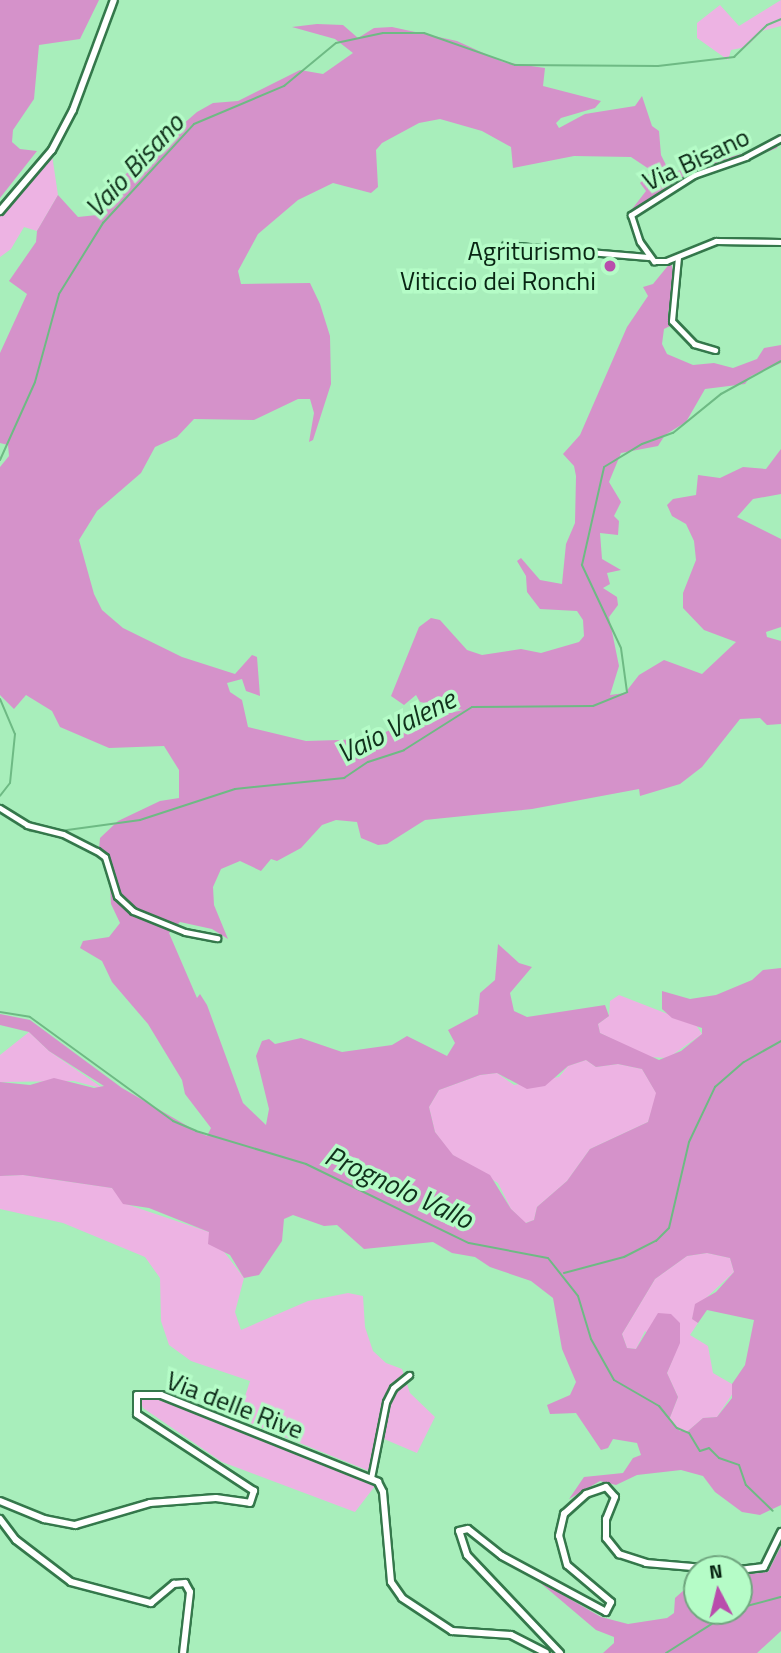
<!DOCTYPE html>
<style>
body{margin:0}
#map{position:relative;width:781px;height:1653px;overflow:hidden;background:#a8eebb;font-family:"Titillium Web",sans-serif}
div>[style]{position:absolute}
.green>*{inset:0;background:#edb3e3}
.forest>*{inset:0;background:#d592ca}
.stream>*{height:2px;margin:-1px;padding:0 1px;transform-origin:1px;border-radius:1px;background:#6eba84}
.roads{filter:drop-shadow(2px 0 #34784b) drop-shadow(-2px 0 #34784b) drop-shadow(0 2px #34784b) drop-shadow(0 -2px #34784b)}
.minor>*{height:5px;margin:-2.5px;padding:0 2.5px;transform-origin:2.5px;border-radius:2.5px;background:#fff}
.tertiary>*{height:6px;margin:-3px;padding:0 3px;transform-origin:3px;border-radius:3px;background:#fff}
.dots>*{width:19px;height:19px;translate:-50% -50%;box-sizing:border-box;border:4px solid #b5fcc7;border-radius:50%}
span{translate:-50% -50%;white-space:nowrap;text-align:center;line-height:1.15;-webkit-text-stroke:7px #b5fcc7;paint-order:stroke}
.street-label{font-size:26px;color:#082513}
.poi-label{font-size:26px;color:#082513}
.right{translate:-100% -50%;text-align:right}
.water-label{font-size:28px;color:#10311b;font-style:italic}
.north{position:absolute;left:683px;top:1555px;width:70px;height:70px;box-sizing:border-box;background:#b5fcc7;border:2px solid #70a67f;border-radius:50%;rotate:353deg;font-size:19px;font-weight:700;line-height:28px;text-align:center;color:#082513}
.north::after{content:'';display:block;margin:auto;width:24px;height:32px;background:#b94dac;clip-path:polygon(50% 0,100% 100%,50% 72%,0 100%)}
</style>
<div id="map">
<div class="green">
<div style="clip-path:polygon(781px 0,781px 26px,762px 31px,746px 47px,731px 50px,728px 60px,697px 38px,697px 23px,720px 5px,739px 26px)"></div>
<div style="clip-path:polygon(52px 155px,58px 195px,37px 231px,24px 227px,11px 249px,0 257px,0 215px)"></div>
<div style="clip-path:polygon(619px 995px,696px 1025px,702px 1034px,668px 1058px,648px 1057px,600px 1033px,598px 1024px,609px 1016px,610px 1001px)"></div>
<div style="clip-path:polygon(29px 1032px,49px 1051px,104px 1089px,74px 1081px,0 1082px,0 1055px)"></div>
<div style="clip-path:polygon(586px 1060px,596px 1067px,618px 1064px,642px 1069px,657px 1094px,648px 1122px,590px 1149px,567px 1181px,537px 1207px,534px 1220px,525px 1223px,511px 1209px,498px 1183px,451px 1154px,435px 1132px,429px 1107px,439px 1090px,480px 1075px,497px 1073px,514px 1085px,559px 1077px,568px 1066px)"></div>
<div style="clip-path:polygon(23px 1175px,112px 1188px,126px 1204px,209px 1232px,244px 1278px,235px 1312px,241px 1330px,308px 1301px,348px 1293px,363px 1296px,365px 1327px,373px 1351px,386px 1363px,402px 1369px,410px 1393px,435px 1417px,417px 1453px,377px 1436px,374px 1473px,238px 1418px,250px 1381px,191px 1361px,169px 1345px,161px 1321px,160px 1278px,145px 1257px,63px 1223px,0 1209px,0 1176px)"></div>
<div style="clip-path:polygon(707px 1253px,730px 1258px,734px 1272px,706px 1298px,692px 1318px,698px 1323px,690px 1335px,708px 1346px,713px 1373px,732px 1384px,733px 1393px,717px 1417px,703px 1418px,688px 1431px,680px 1431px,669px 1420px,678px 1397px,667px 1373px,674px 1356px,645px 1331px,636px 1349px,627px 1348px,622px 1334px,655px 1279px,687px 1256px)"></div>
<div style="clip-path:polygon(150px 1397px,194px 1412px,375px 1486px,355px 1512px,222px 1462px,143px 1408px,140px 1400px)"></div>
</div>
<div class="forest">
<div style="clip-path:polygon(0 0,99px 0,80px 39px,39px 45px,34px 99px,13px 130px,12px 142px,20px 149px,37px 151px,0 198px)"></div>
<div style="clip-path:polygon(evenodd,317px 24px,343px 25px,358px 38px,374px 28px,392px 27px,457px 41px,503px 62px,545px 68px,543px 86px,601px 101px,595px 108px,561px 118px,556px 123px,559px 128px,585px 114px,635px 106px,642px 96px,652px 126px,659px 131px,661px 155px,670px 173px,756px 150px,781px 134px,777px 148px,671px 190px,635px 214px,629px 213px,646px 191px,640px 183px,652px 171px,631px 157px,574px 156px,513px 168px,511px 147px,482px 131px,440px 119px,419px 123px,382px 143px,376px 150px,378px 187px,371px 193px,333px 183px,298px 200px,258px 234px,238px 271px,241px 284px,310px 283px,320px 304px,330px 336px,331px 384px,313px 440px,309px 442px,314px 413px,310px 399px,298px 399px,254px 420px,194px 419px,177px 437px,155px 447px,141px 473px,97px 511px,79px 540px,94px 594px,102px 610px,123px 628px,182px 657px,235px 674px,252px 655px,257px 657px,260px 696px,246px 691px,242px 679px,227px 683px,230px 692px,242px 700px,248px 727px,306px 741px,371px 739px,392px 729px,405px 733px,415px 721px,463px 710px,420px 702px,416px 695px,404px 705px,391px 696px,419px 627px,431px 618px,440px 620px,467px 650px,482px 655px,521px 649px,541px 653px,579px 642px,584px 636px,583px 620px,577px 611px,540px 609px,527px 592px,526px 576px,517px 561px,521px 558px,540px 580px,562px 584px,566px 544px,575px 523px,576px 476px,574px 466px,563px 454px,580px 435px,627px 327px,648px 296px,643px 287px,653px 284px,671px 262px,675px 279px,668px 313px,670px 326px,664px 329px,662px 344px,667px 354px,693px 365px,714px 363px,733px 368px,757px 359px,764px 348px,781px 345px,781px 363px,751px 376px,745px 384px,705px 389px,686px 422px,665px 435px,658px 446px,621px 453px,609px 482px,621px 502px,614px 516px,619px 521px,618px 535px,600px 533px,602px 559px,621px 570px,607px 573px,610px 584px,603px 588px,617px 597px,618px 605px,609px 617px,619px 666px,610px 695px,625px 693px,639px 675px,664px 660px,702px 674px,736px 642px,704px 630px,683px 608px,683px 593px,696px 560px,694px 541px,686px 524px,672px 516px,667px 505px,673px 499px,696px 495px,698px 475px,720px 478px,743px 467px,766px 469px,781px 449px,781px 494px,753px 499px,737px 517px,781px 539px,781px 627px,766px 632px,767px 637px,781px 641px,781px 724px,767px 725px,760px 718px,740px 719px,702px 767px,680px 784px,640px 796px,639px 789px,532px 809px,425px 820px,387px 844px,378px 845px,361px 838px,357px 822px,336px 820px,322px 825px,301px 848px,277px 861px,271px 859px,261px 871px,240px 861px,221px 869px,213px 887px,214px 905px,228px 939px,212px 929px,180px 922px,169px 933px,197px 998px,200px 994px,207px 1005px,243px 1103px,266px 1125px,269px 1109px,256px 1056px,262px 1041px,269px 1039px,275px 1044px,301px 1038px,342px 1052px,392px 1045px,407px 1036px,447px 1056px,455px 1043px,448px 1030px,478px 1014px,480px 993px,495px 980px,498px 944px,519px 963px,532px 967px,510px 993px,514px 1011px,527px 1017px,605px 1005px,609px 1016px,598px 1024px,600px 1033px,659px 1060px,681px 1051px,702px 1034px,702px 1028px,672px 1018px,662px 1009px,662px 991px,690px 999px,716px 995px,752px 980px,763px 970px,781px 968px,781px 1505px,760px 1515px,742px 1512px,715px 1492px,703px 1476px,681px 1470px,637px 1475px,616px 1485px,600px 1481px,569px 1499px,584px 1477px,623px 1473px,633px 1458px,641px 1455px,637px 1443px,613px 1439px,608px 1448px,601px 1450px,576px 1413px,550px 1414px,547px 1405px,570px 1395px,576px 1382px,562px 1349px,553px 1298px,531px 1281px,490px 1267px,475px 1257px,452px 1253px,433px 1242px,364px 1249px,337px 1225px,324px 1226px,293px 1215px,284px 1219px,282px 1241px,259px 1275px,244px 1278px,230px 1255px,208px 1244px,209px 1232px,149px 1208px,123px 1204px,112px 1188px,23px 1175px,0 1176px,0 1082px,30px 1085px,54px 1078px,94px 1088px,104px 1086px,49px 1051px,29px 1032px,0 1025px,0 1014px,30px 1020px,122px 1088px,196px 1131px,207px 1136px,211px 1128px,185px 1094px,182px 1080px,148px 1024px,112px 982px,102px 961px,80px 948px,83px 941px,109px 937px,120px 923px,111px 904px,109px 869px,99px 849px,100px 838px,118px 821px,160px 801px,179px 798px,179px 770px,164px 746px,109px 748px,60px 727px,52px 711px,26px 695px,14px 709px,0 695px,0 467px,9px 456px,8px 445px,0 443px,0 353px,27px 294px,9px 281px,36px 242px,37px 231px,58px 195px,78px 217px,97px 215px,106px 194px,119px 180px,197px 112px,213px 103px,238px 101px,300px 70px,323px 74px,353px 53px,335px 39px,292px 27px,317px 24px,586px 1060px,596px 1067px,618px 1064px,642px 1069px,656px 1093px,648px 1122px,590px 1149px,567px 1181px,537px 1207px,534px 1220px,526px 1223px,511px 1209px,490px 1175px,453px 1155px,435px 1132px,429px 1107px,439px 1090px,480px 1075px,497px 1073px,527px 1089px,545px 1086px,568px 1066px,586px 1060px,317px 24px,707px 1253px,730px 1258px,734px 1272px,716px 1292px,695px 1304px,692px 1319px,698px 1323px,707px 1310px,754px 1320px,745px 1365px,732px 1384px,732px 1398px,717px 1417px,703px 1418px,688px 1431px,680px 1431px,669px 1420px,678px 1397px,667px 1373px,680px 1343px,680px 1323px,671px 1314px,658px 1313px,636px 1349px,627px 1348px,622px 1334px,655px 1279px,687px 1256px,707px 1253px)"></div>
<div style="clip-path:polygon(781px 1546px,781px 1631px,757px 1653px,603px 1653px,614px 1643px,614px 1637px,596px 1630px,537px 1580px,601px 1617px,628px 1624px,667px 1618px,674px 1613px,675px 1598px,684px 1590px,697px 1590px,697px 1611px,739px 1611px,739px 1575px,768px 1572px)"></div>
</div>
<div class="stream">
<div style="left:0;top:460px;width:85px;rotate:-65.8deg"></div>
<div style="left:35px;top:382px;width:91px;rotate:-74.7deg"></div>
<div style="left:59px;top:294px;width:84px;rotate:-58.2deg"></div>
<div style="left:103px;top:223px;width:134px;rotate:-47.4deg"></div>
<div style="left:194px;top:124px;width:98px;rotate:-22.9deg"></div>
<div style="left:284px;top:86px;width:67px;rotate:-39.6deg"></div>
<div style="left:336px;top:43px;width:48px;rotate:-12deg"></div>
<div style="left:383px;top:33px;width:41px"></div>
<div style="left:424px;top:33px;width:96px;rotate:19.4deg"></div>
<div style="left:515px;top:65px;width:143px;rotate:0.4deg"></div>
<div style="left:658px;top:66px;width:77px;rotate:-6.8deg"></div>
<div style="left:734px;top:57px;width:46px;rotate:-44.1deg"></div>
<div style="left:767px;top:25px;width:15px;rotate:-23deg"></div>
<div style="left:0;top:699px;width:38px;rotate:67deg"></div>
<div style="left:15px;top:734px;width:49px;rotate:95.8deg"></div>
<div style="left:10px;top:783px;width:16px;rotate:128deg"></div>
<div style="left:9px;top:817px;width:25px;rotate:34deg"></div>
<div style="left:30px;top:831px;width:22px;rotate:5deg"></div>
<div style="left:60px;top:831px;width:81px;rotate:-7.8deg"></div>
<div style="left:140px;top:820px;width:100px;rotate:-18.1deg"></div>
<div style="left:235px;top:789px;width:110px;rotate:-5.8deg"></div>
<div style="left:344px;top:778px;width:29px;rotate:-34deg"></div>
<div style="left:368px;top:762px;width:38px;rotate:-18deg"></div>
<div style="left:404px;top:750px;width:80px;rotate:-32.3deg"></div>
<div style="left:472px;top:707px;width:121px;rotate:-0.5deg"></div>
<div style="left:593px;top:706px;width:37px;rotate:-22deg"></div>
<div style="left:627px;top:692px;width:44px;rotate:-97.8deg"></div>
<div style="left:621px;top:648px;width:92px;rotate:-115.2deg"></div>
<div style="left:582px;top:565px;width:100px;rotate:-77.3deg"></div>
<div style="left:604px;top:467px;width:44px;rotate:-31.2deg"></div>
<div style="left:642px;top:444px;width:33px;rotate:-20deg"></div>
<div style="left:673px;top:433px;width:62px;rotate:-39.1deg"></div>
<div style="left:721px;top:394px;width:68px;rotate:-28.8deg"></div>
<div style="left:0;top:1012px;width:30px;rotate:9deg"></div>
<div style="left:30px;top:1017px;width:177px;rotate:36deg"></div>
<div style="left:173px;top:1121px;width:25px;rotate:23deg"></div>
<div style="left:196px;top:1131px;width:115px;rotate:16.7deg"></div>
<div style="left:306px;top:1164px;width:181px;rotate:25.9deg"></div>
<div style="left:469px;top:1243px;width:80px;rotate:10.8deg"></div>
<div style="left:548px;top:1258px;width:48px;rotate:51.7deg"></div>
<div style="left:578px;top:1296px;width:45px;rotate:73.2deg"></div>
<div style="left:591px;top:1339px;width:47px;rotate:60.7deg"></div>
<div style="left:614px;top:1380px;width:52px;rotate:30deg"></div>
<div style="left:659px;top:1406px;width:28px;rotate:51deg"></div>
<div style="left:677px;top:1428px;width:13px;rotate:23deg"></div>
<div style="left:689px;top:1433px;width:21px;rotate:59deg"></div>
<div style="left:700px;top:1451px;width:9px;rotate:-18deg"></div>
<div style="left:709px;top:1448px;width:14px;rotate:45deg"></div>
<div style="left:719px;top:1458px;width:21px;rotate:19deg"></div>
<div style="left:739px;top:1465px;width:21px;rotate:71deg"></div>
<div style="left:746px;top:1485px;width:37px;rotate:44deg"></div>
<div style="left:564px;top:1273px;width:62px;rotate:-14.9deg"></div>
<div style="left:624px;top:1257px;width:36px;rotate:-27deg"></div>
<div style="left:656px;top:1241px;width:18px;rotate:-45deg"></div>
<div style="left:669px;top:1228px;width:88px;rotate:-76.9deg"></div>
<div style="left:689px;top:1142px;width:61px;rotate:-64.7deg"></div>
<div style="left:715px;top:1087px;width:38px;rotate:-41deg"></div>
<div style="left:744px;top:1062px;width:43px;rotate:-29.6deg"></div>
<div style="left:739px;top:1608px;width:43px;rotate:-14.7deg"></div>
<div style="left:666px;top:1653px;width:78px;rotate:-32.5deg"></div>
</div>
<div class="roads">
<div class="minor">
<div style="left:781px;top:138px;width:40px;rotate:152deg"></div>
<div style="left:746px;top:157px;width:55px;rotate:160.9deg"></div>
<div style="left:694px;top:175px;width:75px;rotate:147.6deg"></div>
<div style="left:631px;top:215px;width:28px;rotate:72deg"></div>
<div style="left:640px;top:242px;width:24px;rotate:54deg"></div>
<div style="left:654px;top:261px;width:12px"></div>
<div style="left:666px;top:261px;width:54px;rotate:-21.8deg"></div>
<div style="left:716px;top:241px;width:65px;rotate:0.9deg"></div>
<div style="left:505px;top:245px;width:144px;rotate:4.8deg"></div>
<div style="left:678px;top:257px;width:64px;rotate:95.4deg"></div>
<div style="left:672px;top:321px;width:32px;rotate:46deg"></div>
<div style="left:694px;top:344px;width:22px;rotate:16deg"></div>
<div style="left:0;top:808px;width:32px;rotate:32deg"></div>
<div style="left:27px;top:825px;width:37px;rotate:14deg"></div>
<div style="left:63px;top:834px;width:38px;rotate:27deg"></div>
<div style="left:97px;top:851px;width:10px;rotate:37deg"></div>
<div style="left:105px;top:857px;width:41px;rotate:72.9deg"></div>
<div style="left:117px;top:896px;width:22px;rotate:43deg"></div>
<div style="left:133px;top:911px;width:56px;rotate:22deg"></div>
<div style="left:185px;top:932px;width:33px;rotate:11deg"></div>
<div style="left:371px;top:1478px;width:77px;rotate:-78.8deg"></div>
<div style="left:386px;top:1402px;width:16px;rotate:-63deg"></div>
<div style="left:393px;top:1388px;width:21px;rotate:-39deg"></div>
</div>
<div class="tertiary">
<div style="left:0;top:211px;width:80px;rotate:-49.6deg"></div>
<div style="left:52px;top:150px;width:45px;rotate:-62.3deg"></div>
<div style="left:73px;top:110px;width:117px;rotate:-69.6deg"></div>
<div style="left:0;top:1501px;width:48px;rotate:22.2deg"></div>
<div style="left:44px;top:1519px;width:32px;rotate:11deg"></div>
<div style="left:75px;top:1525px;width:78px;rotate:-16.3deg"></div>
<div style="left:150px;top:1503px;width:66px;rotate:-4.3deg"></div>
<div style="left:216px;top:1498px;width:34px;rotate:8deg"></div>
<div style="left:250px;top:1503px;width:13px;rotate:-72deg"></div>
<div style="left:254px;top:1491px;width:140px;rotate:-146.7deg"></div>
<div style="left:137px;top:1414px;width:19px;rotate:-90deg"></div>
<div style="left:137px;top:1395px;width:24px"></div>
<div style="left:161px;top:1395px;width:234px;rotate:21.8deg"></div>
<div style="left:378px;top:1482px;width:11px;rotate:63deg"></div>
<div style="left:383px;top:1492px;width:90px;rotate:84.9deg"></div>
<div style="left:391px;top:1582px;width:19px;rotate:55deg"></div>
<div style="left:402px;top:1598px;width:60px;rotate:33.4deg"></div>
<div style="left:452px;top:1631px;width:59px;rotate:3.9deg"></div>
<div style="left:511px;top:1635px;width:39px;rotate:27deg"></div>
<div style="left:0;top:1519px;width:26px;rotate:53deg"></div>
<div style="left:16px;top:1540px;width:69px;rotate:37.4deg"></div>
<div style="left:71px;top:1582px;width:83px;rotate:14.7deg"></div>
<div style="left:151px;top:1603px;width:30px;rotate:-40deg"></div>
<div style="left:174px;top:1584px;width:11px;rotate:-5deg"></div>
<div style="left:185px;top:1583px;width:10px;rotate:61deg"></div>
<div style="left:190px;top:1592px;width:61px;rotate:96.5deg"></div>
<div style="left:739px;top:1570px;width:25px;rotate:-7deg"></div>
<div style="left:764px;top:1567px;width:39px;rotate:-64deg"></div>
<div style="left:560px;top:1653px;width:135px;rotate:-133.5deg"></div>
<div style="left:467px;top:1555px;width:25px;rotate:-108deg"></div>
<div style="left:459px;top:1531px;width:9px;rotate:-13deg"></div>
<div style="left:468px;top:1529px;width:43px;rotate:38.5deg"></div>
<div style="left:502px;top:1556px;width:118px;rotate:28.3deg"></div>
<div style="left:606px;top:1612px;width:11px;rotate:-63deg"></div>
<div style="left:611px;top:1602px;width:57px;rotate:-139.9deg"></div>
<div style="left:567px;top:1565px;width:30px;rotate:-105deg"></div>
<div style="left:559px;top:1536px;width:23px;rotate:-77deg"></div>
<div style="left:564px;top:1514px;width:30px;rotate:-42deg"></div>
<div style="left:586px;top:1494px;width:21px;rotate:-19deg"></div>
<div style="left:606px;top:1487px;width:13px;rotate:48deg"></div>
<div style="left:615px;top:1497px;width:24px;rotate:112deg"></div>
<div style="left:606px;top:1519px;width:19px;rotate:90deg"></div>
<div style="left:606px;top:1538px;width:21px;rotate:51deg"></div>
<div style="left:619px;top:1554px;width:28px;rotate:18deg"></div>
<div style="left:646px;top:1563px;width:70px;rotate:4.9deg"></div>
</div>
</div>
<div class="dots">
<div style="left:610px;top:266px;background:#b94dac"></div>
</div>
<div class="street-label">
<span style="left:696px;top:159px;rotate:-25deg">Via Bisano</span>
<span style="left:235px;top:1405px;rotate:21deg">Via delle Rive</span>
</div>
<div class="poi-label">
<span class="right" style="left:596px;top:266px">Agriturismo<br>Viticcio dei Ronchi</span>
</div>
<div class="water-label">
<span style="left:134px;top:165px;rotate:-47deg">Vaio Bisano</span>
<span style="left:396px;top:726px;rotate:-27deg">Vaio Valene</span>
<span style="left:399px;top:1187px;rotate:25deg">Prognolo Vallo</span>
</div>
<div class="north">N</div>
</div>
